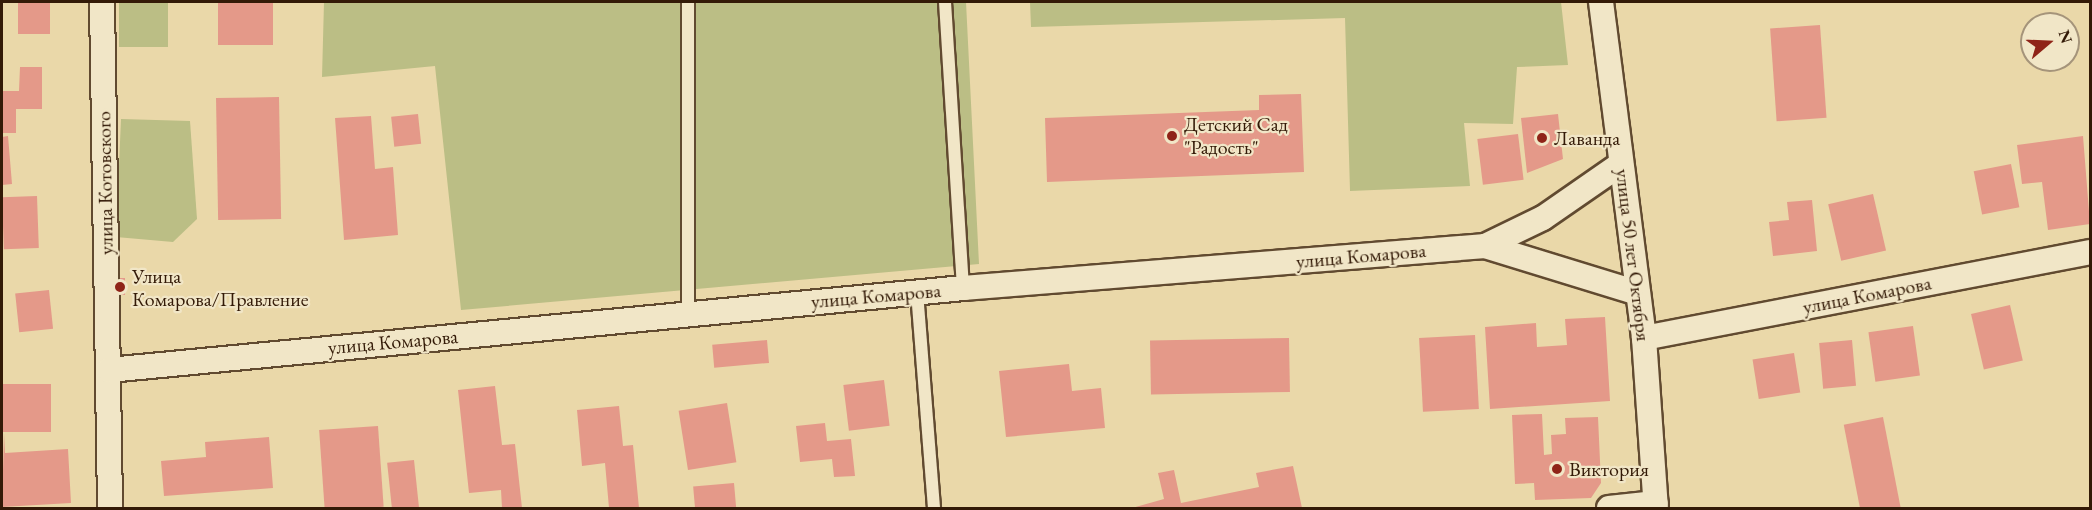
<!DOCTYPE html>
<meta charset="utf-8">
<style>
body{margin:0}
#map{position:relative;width:2092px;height:510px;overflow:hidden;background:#ead8a9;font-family:"EB Garamond",serif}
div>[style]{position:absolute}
.green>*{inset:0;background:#bbbe85;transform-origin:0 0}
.building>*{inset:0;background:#e49989;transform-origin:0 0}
.roads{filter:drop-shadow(2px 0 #614a30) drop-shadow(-2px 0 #614a30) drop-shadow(0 2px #614a30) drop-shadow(0 -2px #614a30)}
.lane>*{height:12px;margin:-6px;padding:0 6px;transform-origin:6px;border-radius:6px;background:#f1e6c7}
.street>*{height:24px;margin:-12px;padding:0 12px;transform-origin:12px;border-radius:12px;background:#f1e6c7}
.dots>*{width:16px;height:16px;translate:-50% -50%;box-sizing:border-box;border:3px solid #f1e6c7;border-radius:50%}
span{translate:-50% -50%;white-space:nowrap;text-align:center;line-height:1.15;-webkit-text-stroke:4.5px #f1e6c7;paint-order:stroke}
.poi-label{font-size:20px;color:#331a07}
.left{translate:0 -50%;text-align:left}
.street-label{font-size:20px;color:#331a07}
.frame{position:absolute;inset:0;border:3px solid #331a07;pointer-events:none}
.north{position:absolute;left:2020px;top:12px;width:60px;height:60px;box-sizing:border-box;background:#f1e6c7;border:2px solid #a5947a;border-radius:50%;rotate:71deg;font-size:16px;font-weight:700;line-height:24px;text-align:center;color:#331a07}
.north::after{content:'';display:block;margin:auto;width:21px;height:27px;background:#8f2418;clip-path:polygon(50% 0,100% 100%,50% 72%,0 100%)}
</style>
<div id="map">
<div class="green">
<div style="left:119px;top:2px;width:49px;height:45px"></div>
<div style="clip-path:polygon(324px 2px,966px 2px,979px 264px,461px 310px,435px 66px,322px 77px)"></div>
<div style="clip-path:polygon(1030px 2px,1561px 2px,1568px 65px,1517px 67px,1513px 124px,1464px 123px,1470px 186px,1350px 191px,1345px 18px,1031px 27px)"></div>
<div style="clip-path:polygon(121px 119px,190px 121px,197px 219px,173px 242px,116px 237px)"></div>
</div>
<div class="building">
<div style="left:18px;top:2px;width:32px;height:32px"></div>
<div style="left:218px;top:2px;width:55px;height:43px"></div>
<div style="left:1820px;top:25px;width:93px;height:50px;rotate:86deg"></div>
<div style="clip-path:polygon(20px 67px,42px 67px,42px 109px,16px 109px,16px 133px,2px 133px,2px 91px,19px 91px)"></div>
<div style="clip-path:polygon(1301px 94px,1304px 172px,1047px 182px,1045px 118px,1259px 110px,1259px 95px)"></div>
<div style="left:279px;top:97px;width:122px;height:63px;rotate:89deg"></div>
<div style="left:418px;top:114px;width:30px;height:27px;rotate:84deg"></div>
<div style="clip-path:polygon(1558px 114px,1563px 159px,1527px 173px,1521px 118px)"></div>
<div style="clip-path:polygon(371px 116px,375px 169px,393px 167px,398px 235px,344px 240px,335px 118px)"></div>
<div style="left:1518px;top:134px;width:46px;height:41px;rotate:83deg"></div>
<div style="clip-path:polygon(8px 136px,12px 184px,2px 185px,2px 137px)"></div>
<div style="clip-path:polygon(2083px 136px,2090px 224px,2048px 230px,2042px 182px,2022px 184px,2017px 145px)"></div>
<div style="left:2011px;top:164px;width:44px;height:38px;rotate:79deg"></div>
<div style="left:1873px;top:194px;width:58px;height:46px;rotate:77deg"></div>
<div style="left:37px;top:196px;width:52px;height:35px;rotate:88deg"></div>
<div style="clip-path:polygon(1812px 200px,1817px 251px,1773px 256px,1769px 222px,1789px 220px,1787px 202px)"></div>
<div style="left:115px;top:278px;width:10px;height:17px"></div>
<div style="left:49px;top:290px;width:39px;height:34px;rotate:84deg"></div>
<div style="left:2010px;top:305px;width:57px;height:40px;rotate:77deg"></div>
<div style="clip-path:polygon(1605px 317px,1610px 401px,1490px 409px,1485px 327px,1536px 323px,1537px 347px,1567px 345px,1565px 319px)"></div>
<div style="left:1913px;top:326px;width:50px;height:45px;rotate:82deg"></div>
<div style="left:1475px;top:335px;width:74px;height:56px;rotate:87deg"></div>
<div style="left:1289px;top:338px;width:54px;height:139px;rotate:89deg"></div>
<div style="left:767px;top:340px;width:23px;height:55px;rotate:85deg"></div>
<div style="left:1852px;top:340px;width:46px;height:33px;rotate:85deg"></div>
<div style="left:1794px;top:353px;width:40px;height:42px;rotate:81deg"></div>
<div style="clip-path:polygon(1069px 364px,1072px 391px,1101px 388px,1105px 428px,1006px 437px,999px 371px)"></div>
<div style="left:884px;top:380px;width:46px;height:41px;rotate:83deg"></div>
<div style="left:2px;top:384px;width:49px;height:48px"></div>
<div style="clip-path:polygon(495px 386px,502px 445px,515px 444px,522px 508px,502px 508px,501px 490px,469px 493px,458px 390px)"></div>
<div style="left:727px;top:403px;width:60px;height:49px;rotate:81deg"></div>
<div style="clip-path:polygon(619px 406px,623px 446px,633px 445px,639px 508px,609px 508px,605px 463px,582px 466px,577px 410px)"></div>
<div style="clip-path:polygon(1542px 414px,1544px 455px,1552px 454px,1551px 435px,1566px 434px,1565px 418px,1598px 417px,1601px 483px,1591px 498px,1535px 500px,1534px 483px,1515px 484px,1512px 415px)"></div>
<div style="left:1883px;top:417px;width:93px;height:40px;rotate:79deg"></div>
<div style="clip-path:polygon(825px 423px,827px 441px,851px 439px,855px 476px,834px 477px,832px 459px,800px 462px,796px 426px)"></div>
<div style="left:378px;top:426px;width:81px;height:59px;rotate:86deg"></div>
<div style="clip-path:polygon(4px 433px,5px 453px,68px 449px,71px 503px,2px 507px)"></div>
<div style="clip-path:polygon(269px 437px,273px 488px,164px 496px,161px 461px,206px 457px,205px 442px)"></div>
<div style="left:414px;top:460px;width:48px;height:27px;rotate:84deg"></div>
<div style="clip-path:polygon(1293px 466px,1302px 508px,1132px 508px,1164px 499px,1158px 473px,1174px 470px,1181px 503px,1259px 487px,1256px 473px)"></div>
<div style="left:734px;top:483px;width:25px;height:41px;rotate:85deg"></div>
</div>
<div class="roads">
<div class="lane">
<div style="left:688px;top:2px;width:312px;rotate:90deg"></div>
<div style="left:945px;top:2px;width:287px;rotate:86.4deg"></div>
<div style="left:917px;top:292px;width:217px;rotate:85.5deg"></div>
</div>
<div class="street">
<div style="left:102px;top:2px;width:506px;rotate:89.09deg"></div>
<div style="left:1601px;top:2px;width:339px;rotate:82.7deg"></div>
<div style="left:1644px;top:338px;width:170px;rotate:86deg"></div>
<div style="left:1485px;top:246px;width:64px;rotate:-25.8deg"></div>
<div style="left:1543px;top:218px;width:95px;rotate:-34.7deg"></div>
<div style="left:1644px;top:338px;width:454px;rotate:-10.9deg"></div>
<div style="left:109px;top:370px;width:858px;rotate:-5.48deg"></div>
<div style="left:963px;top:288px;width:524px;rotate:-4.6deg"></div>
<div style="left:1485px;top:246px;width:160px;rotate:17.1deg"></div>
<div style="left:1609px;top:508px;width:47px;rotate:-6.1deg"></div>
</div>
</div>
<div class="dots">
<div style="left:1172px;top:136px;background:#8f2418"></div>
<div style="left:1542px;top:138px;background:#8f2418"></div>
<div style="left:120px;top:287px;background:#8f2418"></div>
<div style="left:1557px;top:469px;background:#8f2418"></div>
</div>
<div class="poi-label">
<span class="left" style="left:1184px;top:136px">Детский Сад<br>"Радость"</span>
<span class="left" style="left:1554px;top:138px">Лаванда</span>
<span class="left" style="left:132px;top:288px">Улица<br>Комарова/Правление</span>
<span class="left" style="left:1569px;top:469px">Виктория</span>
</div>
<div class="street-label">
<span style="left:105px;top:183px;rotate:-91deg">улица Котовского</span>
<span style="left:1633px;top:255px;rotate:83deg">улица 50 лет Октября</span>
<span style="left:1361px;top:256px;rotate:-5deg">улица Комарова</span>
<span style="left:1867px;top:295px;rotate:-11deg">улица Комарова</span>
<span style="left:876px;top:296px;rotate:-5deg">улица Комарова</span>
<span style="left:393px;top:342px;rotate:-5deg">улица Комарова</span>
</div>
<div class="frame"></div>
<div class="north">N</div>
</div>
